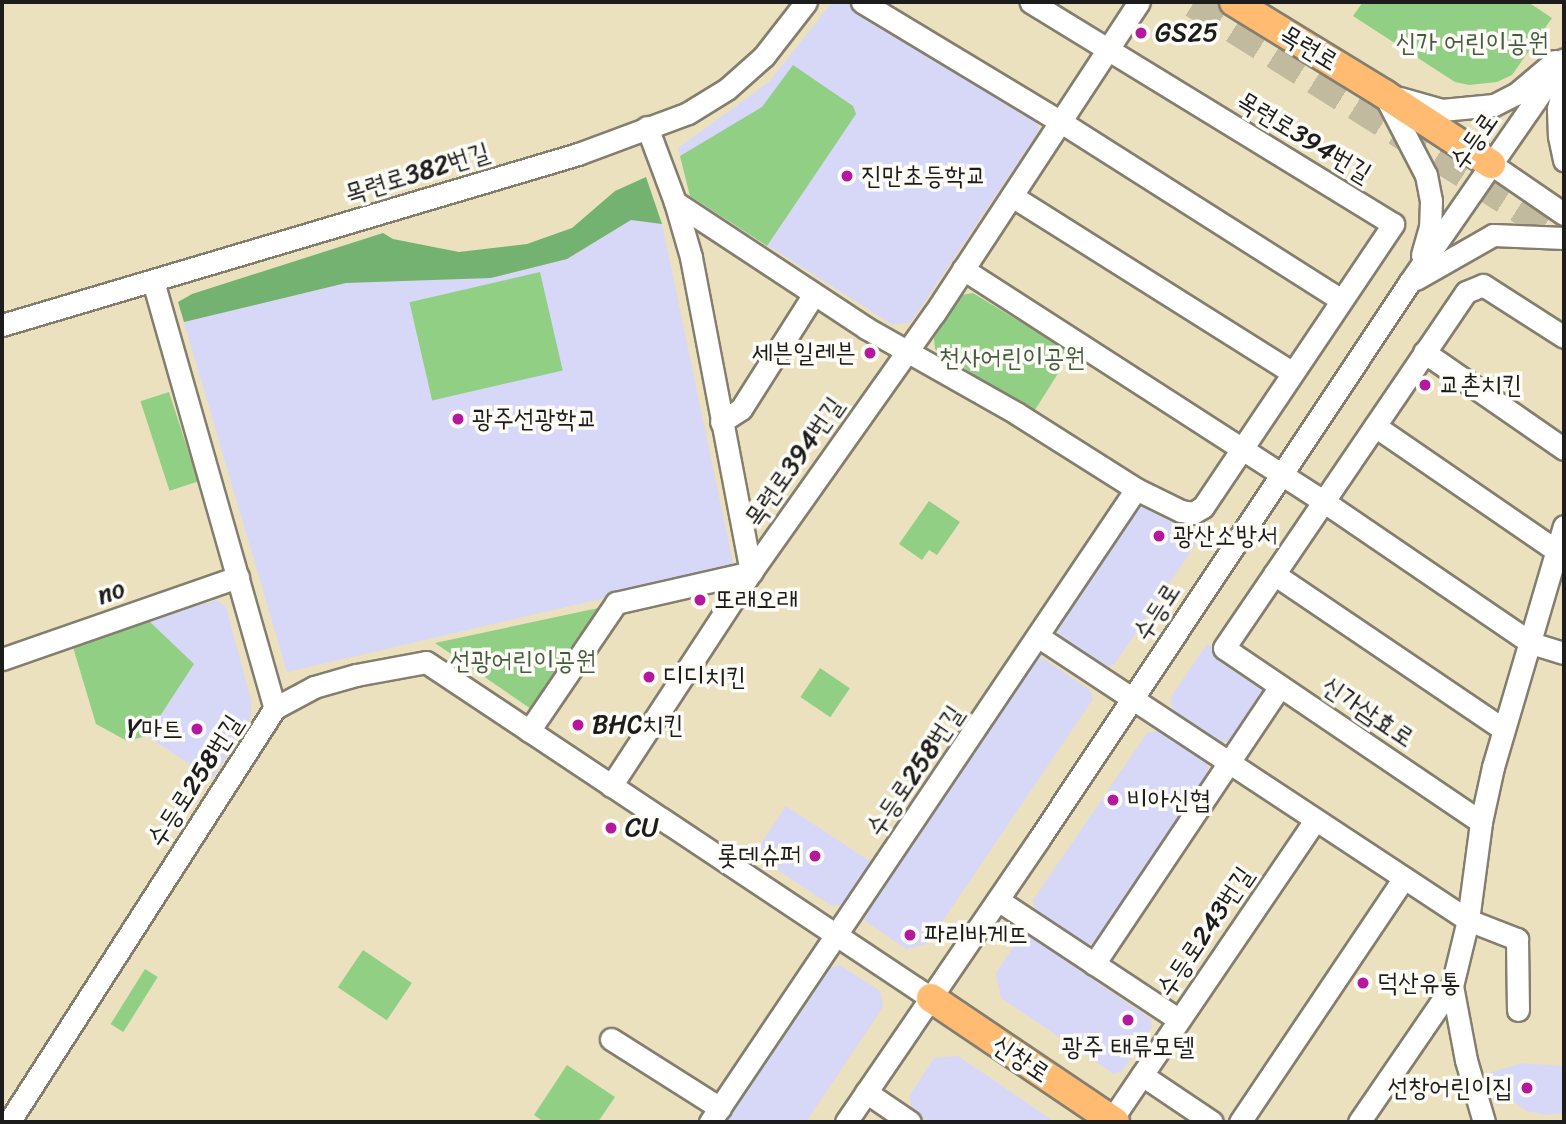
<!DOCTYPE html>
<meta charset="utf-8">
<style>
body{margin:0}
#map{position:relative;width:1566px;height:1124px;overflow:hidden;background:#ebe1bf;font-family:Sriracha,"Poor Story",sans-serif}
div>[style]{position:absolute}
.built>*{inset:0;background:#d7d7f8}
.green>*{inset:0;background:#91cf85;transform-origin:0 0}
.forest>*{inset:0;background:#74b272}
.highway-tunnel>*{height:32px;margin-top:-16px;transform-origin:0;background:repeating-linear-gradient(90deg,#c2ba9e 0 32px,transparent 0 48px)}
.roads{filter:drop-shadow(2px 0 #847e6e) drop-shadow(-2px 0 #847e6e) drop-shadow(0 2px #847e6e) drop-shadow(0 -2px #847e6e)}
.minor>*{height:21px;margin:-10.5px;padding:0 10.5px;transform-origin:10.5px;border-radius:10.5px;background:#fff}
.major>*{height:28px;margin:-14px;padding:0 14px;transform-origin:14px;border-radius:14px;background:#ffbb71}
.dots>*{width:19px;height:19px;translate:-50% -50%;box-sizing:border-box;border:4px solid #fdfcf7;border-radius:50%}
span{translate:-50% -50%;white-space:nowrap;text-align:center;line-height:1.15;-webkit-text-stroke:7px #fdfcf7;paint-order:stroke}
.poi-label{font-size:26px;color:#1c1c1c}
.left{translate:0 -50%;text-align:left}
.right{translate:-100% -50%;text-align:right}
.park-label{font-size:26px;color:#455b41}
.street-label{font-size:26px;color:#1c1c1c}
.frame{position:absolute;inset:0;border:4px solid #1c1c1c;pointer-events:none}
</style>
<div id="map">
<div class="built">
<div style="clip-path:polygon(844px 2px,1034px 116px,1039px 131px,911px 322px,893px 325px,690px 196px,678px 148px,769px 82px,830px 5px)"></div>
<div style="clip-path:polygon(631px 220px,662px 224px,734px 568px,287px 672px,184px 322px,346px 283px,491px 278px,567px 259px)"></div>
<div style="clip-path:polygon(1152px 500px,1202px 535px,1114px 665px,1104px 667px,1058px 637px,1057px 624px,1136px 506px)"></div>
<div style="clip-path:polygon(217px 600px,226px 607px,251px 700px,251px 716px,246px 728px,212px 779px,147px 736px,193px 664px,149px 621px)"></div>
<div style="clip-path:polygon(1207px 644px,1263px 682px,1264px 693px,1232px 740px,1220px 742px,1173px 710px,1170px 698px)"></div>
<div style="clip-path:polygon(1032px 658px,1043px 658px,1091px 691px,1093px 699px,927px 944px,906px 949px,865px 921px,863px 910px)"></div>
<div style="clip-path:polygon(1159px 730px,1206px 761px,1209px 772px,1093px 943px,1084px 945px,1036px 913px,1033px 900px,1147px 733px)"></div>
<div style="clip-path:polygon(786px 806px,871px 862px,843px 904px,832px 906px,754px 854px)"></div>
<div style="clip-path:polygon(1028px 935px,1151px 1019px,1152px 1027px,1122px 1071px,1114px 1074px,1001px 998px,996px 973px,1020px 937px)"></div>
<div style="clip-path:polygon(840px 965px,880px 991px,883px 1007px,806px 1122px,720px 1122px,823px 970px)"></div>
<div style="clip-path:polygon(958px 1056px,1055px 1122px,929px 1122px,911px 1110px,910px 1095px,934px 1058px)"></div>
<div style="clip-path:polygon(1522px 1063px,1564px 1066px,1564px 1113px,1546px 1115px,1527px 1111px,1514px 1102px,1496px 1105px,1486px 1074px)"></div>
</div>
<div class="green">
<div style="clip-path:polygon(1363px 2px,1528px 2px,1552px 18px,1512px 75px,1497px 82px,1469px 85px,1455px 82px,1353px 16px)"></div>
<div style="clip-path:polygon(793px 65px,853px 106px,856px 114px,767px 246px,690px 196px,680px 156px,762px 107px)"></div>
<div style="left:540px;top:272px;width:101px;height:134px;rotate:77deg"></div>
<div style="clip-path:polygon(973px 293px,1071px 353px,1033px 413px,935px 349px,934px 338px,962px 295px)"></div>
<div style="left:169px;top:392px;width:94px;height:30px;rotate:72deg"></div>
<div style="clip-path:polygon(929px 501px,960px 522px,937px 555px,929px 550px,922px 560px,899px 544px)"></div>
<div style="clip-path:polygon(603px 607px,534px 711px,435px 643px)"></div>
<div style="clip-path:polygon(149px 621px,194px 664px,147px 736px,127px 741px,96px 724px,73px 647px)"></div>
<div style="left:820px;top:668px;width:36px;height:35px;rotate:34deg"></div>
<div style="left:363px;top:950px;width:59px;height:45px;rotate:34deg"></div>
<div style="left:145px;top:969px;width:15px;height:65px;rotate:32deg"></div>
<div style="clip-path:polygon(567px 1065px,615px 1097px,598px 1122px,544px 1122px,534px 1115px)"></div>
</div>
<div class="forest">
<div style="clip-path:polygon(646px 177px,662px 224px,631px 220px,567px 259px,491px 278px,346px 283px,184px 322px,178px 302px,192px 294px,383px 233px,393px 239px,459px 252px,527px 244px,572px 228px,615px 191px)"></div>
</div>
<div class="highway-tunnel">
<div style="left:1194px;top:2px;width:437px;rotate:32.2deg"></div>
</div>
<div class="roads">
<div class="minor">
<div style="left:862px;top:2px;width:232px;rotate:31.1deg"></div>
<div style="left:1061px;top:122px;width:332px;rotate:32.4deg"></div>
<div style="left:1564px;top:83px;width:27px;rotate:103deg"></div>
<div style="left:1558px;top:109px;width:27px;rotate:88deg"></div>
<div style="left:1559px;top:136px;width:25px;rotate:78deg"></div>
<div style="left:1385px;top:96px;width:89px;rotate:62.6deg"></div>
<div style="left:1426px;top:175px;width:26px;rotate:79deg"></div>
<div style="left:1431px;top:201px;width:26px;rotate:92deg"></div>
<div style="left:1430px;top:227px;width:29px;rotate:106deg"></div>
<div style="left:1400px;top:98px;width:44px;rotate:15.9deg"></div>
<div style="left:1442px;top:110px;width:52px;rotate:-5.5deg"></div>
<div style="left:1494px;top:105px;width:25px;rotate:-27deg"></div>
<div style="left:1516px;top:94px;width:51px;rotate:-40.2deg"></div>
<div style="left:647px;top:127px;width:80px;rotate:69.5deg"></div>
<div style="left:675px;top:202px;width:229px;rotate:33.4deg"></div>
<div style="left:866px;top:328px;width:172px;rotate:29.5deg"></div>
<div style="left:1016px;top:413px;width:142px;rotate:32.3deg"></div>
<div style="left:1136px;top:489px;width:50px;rotate:26.1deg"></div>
<div style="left:1181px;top:511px;width:12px;rotate:9deg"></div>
<div style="left:1193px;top:513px;width:12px;rotate:-31deg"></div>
<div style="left:1203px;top:507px;width:341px;rotate:-56.1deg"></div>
<div style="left:1393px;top:224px;width:425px;rotate:-148.5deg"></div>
<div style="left:1491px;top:164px;width:88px;rotate:34.4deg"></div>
<div style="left:1012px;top:196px;width:330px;rotate:32.2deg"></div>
<div style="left:963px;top:269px;width:428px;rotate:32.8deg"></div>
<div style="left:1323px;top:501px;width:252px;rotate:34.3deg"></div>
<div style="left:1531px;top:643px;width:34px;rotate:17deg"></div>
<div style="left:1416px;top:279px;width:89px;rotate:-29.7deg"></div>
<div style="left:1493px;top:235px;width:71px;rotate:2.4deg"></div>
<div style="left:153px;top:281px;width:444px;rotate:74.1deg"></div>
<div style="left:2px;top:325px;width:601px;rotate:-16.53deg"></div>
<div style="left:578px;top:154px;width:117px;rotate:-20.4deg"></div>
<div style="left:688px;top:113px;width:46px;rotate:-31.6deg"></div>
<div style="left:727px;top:89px;width:50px;rotate:-41.7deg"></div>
<div style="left:764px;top:56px;width:68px;rotate:-52.1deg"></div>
<div style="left:1424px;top:352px;width:170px;rotate:34.7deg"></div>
<div style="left:721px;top:422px;width:24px;rotate:-33deg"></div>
<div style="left:741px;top:409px;width:136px;rotate:-57.6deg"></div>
<div style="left:1375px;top:426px;width:221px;rotate:34.5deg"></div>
<div style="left:1274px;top:574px;width:277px;rotate:34.1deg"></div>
<div style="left:1039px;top:637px;width:514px;rotate:33.41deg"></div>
<div style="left:1468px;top:920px;width:53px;rotate:21.2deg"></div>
<div style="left:1517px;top:939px;width:71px;rotate:89.2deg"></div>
<div style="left:2px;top:659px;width:250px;rotate:-19.2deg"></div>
<div style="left:529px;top:731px;width:155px;rotate:-55.8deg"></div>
<div style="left:616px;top:603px;width:139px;rotate:-12.9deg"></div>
<div style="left:751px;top:572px;width:321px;rotate:-100.8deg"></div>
<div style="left:691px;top:257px;width:57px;rotate:-106.2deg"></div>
<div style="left:611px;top:786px;width:256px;rotate:-56.8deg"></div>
<div style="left:751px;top:572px;width:316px;rotate:-54.7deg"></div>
<div style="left:934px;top:314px;width:373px;rotate:-56.7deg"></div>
<div style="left:1481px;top:822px;width:310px;rotate:-145.9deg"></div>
<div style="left:1224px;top:648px;width:430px;rotate:-55.8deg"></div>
<div style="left:1466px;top:292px;width:18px;rotate:-22deg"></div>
<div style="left:1483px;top:285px;width:96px;rotate:32.7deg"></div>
<div style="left:998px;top:900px;width:217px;rotate:33.5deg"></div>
<div style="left:1094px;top:964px;width:334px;rotate:-56.2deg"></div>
<div style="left:611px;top:1039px;width:129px;rotate:32.3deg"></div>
<div style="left:1142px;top:1075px;width:84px;rotate:33.9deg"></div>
<div style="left:866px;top:1092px;width:53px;rotate:34.3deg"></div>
<div style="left:9px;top:1122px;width:492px;rotate:-57.3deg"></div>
<div style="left:275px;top:708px;width:44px;rotate:-28.3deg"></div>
<div style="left:314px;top:687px;width:44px;rotate:-15.9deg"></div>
<div style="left:356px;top:675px;width:71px;rotate:-10.5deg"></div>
<div style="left:426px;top:662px;width:607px;rotate:33.64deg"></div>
<div style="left:710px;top:1122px;width:763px;rotate:-56.06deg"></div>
<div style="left:846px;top:1122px;width:343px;rotate:-55.7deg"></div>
<div style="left:1039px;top:839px;width:668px;rotate:-56.36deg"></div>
<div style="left:1409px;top:283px;width:272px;rotate:-55.3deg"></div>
<div style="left:1110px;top:1122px;width:365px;rotate:-55.8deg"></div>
<div style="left:1240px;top:1122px;width:294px;rotate:-56.1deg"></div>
<div style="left:1359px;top:1122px;width:165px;rotate:-55.6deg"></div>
<div style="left:1484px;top:1122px;width:65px;rotate:-106.2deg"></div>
<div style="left:1466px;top:1060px;width:75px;rotate:-100.7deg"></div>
<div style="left:1452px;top:986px;width:68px;rotate:-76.4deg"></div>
<div style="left:1468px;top:920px;width:99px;rotate:-82.4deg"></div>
<div style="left:1481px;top:822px;width:56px;rotate:-77.7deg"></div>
<div style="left:1493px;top:767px;width:251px;rotate:-73.6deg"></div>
</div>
<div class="major">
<div style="left:1234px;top:2px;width:176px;rotate:31.5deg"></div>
<div style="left:1384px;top:94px;width:128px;rotate:33.2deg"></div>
<div style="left:931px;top:998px;width:222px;rotate:34deg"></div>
</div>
</div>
<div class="dots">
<div style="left:1141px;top:33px;background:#b5179e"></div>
<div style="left:847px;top:176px;background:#b5179e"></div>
<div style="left:870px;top:353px;background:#b5179e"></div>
<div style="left:1425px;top:385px;background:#b5179e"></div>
<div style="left:458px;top:419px;background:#b5179e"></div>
<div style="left:1159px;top:536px;background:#b5179e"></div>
<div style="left:700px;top:600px;background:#b5179e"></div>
<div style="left:649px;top:677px;background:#b5179e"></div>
<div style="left:578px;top:725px;background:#b5179e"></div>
<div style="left:197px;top:729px;background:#b5179e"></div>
<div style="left:1113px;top:800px;background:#b5179e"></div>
<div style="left:611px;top:828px;background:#b5179e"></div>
<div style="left:815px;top:856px;background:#b5179e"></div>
<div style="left:910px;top:935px;background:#b5179e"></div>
<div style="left:1363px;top:983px;background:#b5179e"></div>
<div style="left:1128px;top:1020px;background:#b5179e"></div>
<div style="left:1527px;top:1088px;background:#b5179e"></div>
</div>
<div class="poi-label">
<span class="left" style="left:1155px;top:33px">GS25</span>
<span class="left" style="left:861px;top:176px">진만초등학교</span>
<span class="right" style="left:856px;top:353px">세븐일레븐</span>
<span class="left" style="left:1439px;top:385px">교촌치킨</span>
<span class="left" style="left:472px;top:419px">광주선광학교</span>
<span class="left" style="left:1173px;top:536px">광산소방서</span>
<span class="left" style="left:714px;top:600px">또래오래</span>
<span class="left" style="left:663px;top:677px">디디치킨</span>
<span class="left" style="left:592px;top:725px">BHC치킨</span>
<span class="right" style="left:183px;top:729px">Y마트</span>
<span class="left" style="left:1127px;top:800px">비아신협</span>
<span class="left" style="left:625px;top:828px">CU</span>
<span class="right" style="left:801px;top:856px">롯데슈퍼</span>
<span class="left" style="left:924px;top:935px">파리바게뜨</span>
<span class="left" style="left:1377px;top:983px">덕산유통</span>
<span style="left:1128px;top:1047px">광주 태류모텔</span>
<span class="right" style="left:1513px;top:1088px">선창어린이집</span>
</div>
<div class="park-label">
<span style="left:1472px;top:43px">신가 어린이공원</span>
<span style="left:1012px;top:358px">천사어린이공원</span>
<span style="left:523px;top:661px">선광어린이공원</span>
</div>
<div class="street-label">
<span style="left:1309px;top:48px;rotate:31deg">목련로</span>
<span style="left:1304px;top:137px;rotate:31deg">목련로394번길</span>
<span style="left:1474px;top:141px;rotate:-55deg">수등로</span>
<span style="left:417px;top:173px;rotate:-17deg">목련로382번길</span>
<span style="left:794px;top:462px;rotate:-55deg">목련로394번길</span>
<span style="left:111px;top:592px;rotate:-19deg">no</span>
<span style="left:1157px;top:612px;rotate:-57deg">수등로</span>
<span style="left:1368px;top:712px;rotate:34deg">신가삼효로</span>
<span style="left:915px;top:771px;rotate:-56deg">수등로258번길</span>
<span style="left:195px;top:781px;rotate:-57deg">수등로258번길</span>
<span style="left:1205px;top:932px;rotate:-56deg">수등로243번길</span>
<span style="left:1021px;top:1059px;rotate:34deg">신창로</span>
</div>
<div class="frame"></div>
</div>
